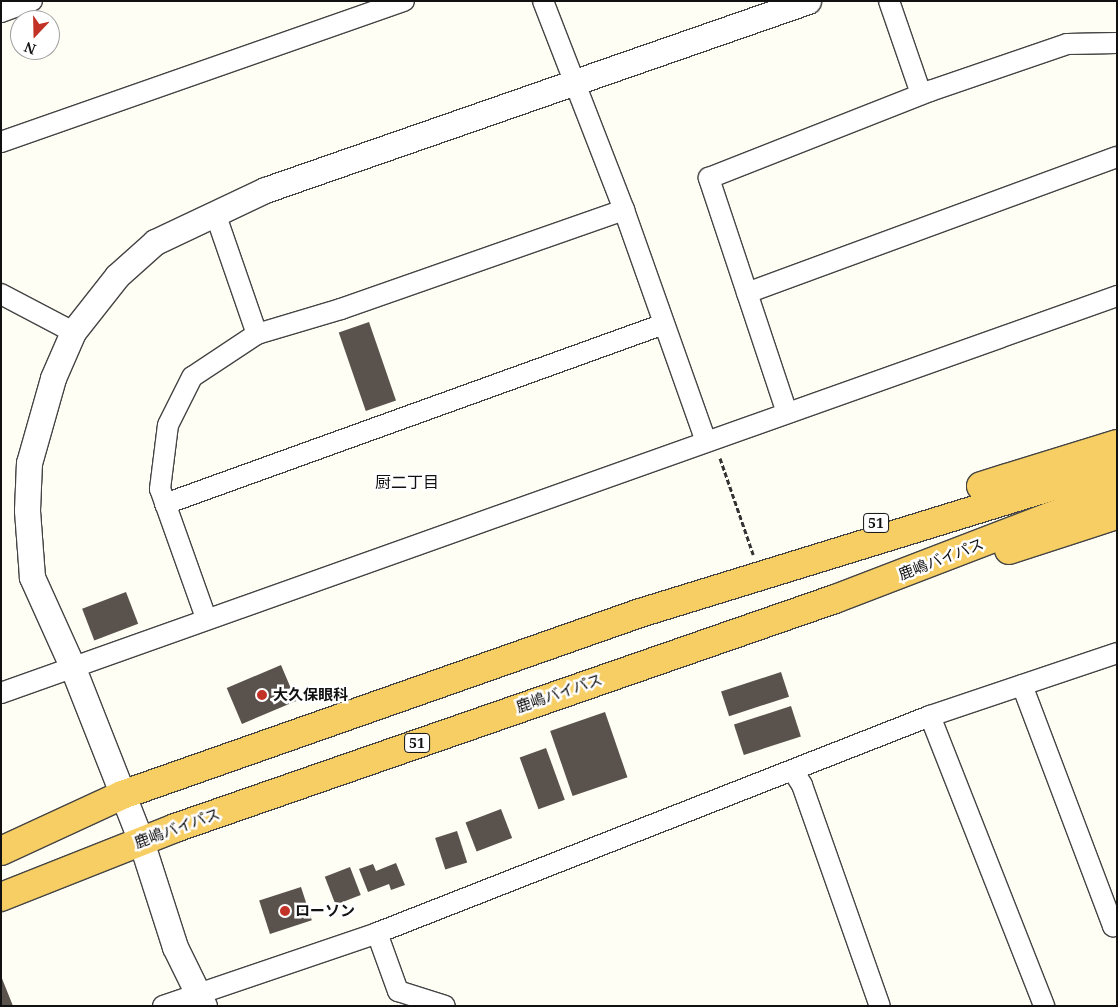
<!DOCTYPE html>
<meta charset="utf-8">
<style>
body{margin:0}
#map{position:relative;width:1118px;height:1007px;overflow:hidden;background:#fffef5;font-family:"Noto Serif","Noto Sans JP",serif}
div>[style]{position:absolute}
.building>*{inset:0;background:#5a534d;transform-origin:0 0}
.path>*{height:3px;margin-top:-1.5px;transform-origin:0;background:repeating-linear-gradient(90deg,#333 0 5px,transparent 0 7.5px)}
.roads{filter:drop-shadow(1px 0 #444) drop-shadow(-1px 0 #444) drop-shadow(0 1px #444) drop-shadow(0 -1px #444)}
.minor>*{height:20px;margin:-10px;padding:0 10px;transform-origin:10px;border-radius:10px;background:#fff}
.tertiary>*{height:25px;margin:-12.5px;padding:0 12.5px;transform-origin:12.5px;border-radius:12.5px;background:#fff}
.trunk>*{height:28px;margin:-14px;padding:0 14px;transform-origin:14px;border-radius:14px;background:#f6ce64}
.dots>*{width:14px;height:14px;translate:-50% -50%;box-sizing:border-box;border:2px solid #fff;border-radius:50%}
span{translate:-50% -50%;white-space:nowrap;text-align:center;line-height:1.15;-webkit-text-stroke:5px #fff;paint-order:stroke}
.shield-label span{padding:1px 4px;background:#fff;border:1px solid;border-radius:4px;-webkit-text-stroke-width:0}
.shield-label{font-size:14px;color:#111;font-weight:700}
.street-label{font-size:15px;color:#111}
.poi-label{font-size:15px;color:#111;font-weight:700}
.left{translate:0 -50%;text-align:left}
.neighbourhood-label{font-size:16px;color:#111}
.frame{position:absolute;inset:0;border:2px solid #111;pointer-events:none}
.north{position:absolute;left:10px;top:10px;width:50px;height:50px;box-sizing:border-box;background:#fff;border:1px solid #a0a0a0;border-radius:50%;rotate:201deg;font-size:14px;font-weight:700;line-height:20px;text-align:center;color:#111}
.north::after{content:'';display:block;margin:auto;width:18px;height:22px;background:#c33227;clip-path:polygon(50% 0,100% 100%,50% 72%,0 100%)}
</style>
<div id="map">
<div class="building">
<div style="left:369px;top:322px;width:83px;height:32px;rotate:71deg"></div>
<div style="left:126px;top:592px;width:34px;height:47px;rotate:69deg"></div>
<div style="left:281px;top:665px;width:39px;height:59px;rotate:67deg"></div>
<div style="left:781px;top:672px;width:26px;height:63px;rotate:72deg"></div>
<div style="left:791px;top:706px;width:32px;height:60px;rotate:72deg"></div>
<div style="left:605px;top:712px;width:69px;height:58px;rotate:71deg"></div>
<div style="left:546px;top:748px;width:55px;height:28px;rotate:70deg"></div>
<div style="left:501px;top:809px;width:31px;height:38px;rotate:69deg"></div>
<div style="left:457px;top:831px;width:33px;height:23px;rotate:72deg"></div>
<div style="clip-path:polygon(396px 863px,405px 885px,391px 890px,389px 884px,368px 892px,359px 869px,373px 864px,376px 871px)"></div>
<div style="left:350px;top:867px;width:30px;height:27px;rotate:69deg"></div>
<div style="left:301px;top:887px;width:35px;height:44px;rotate:72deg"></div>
<div style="clip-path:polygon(1px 976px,13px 1006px,1px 1006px)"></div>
</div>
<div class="path">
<div style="left:720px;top:458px;width:102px;rotate:71deg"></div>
</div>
<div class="roads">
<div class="minor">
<div style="left:543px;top:1px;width:224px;rotate:68.8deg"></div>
<div style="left:624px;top:210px;width:245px;rotate:70.5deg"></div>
<div style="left:889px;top:1px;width:98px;rotate:71deg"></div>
<div style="left:1px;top:12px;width:33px;rotate:-20deg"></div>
<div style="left:1px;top:142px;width:427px;rotate:-19.3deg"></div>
<div style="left:215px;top:213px;width:128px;rotate:70.9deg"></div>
<div style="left:747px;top:293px;width:394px;rotate:-20.2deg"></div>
<div style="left:1px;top:294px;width:81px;rotate:27.8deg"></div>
<div style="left:787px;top:413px;width:248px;rotate:-108.4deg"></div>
<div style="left:709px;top:178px;width:238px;rotate:-21.5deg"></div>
<div style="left:930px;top:91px;width:145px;rotate:-18.9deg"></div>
<div style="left:1067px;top:44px;width:50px;rotate:-1.1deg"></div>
<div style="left:165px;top:504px;width:530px;rotate:-19.84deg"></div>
<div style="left:206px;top:618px;width:137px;rotate:-109.6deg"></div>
<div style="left:160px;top:489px;width:64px;rotate:-82.9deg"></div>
<div style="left:168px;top:425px;width:54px;rotate:-63.4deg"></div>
<div style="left:192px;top:377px;width:78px;rotate:-33.5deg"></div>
<div style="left:257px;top:334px;width:88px;rotate:-16.6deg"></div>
<div style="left:341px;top:309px;width:300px;rotate:-19.3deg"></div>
<div style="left:1022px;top:685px;width:258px;rotate:69.3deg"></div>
<div style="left:1113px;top:926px;width:4px;rotate:-14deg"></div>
<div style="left:1px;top:693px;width:1185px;rotate:-19.58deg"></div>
<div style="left:930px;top:716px;width:312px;rotate:68.5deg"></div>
<div style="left:793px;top:771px;width:17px;rotate:57deg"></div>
<div style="left:802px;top:785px;width:234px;rotate:70.6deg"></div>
<div style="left:377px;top:933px;width:62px;rotate:70.1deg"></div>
<div style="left:398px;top:991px;width:49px;rotate:17.7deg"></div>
<div style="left:163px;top:1006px;width:226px;rotate:-18.8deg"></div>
<div style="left:377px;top:933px;width:594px;rotate:-21.43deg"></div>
<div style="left:930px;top:716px;width:197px;rotate:-18.6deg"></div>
</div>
<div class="tertiary">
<div style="left:204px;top:1006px;width:66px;rotate:-116.2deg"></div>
<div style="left:175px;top:947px;width:111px;rotate:-107.8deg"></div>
<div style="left:141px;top:841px;width:186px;rotate:-111.5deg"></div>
<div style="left:73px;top:668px;width:100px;rotate:-114.3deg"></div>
<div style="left:32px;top:577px;width:67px;rotate:-94.3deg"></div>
<div style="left:27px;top:510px;width:47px;rotate:-87.6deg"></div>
<div style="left:29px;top:463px;width:88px;rotate:-74.2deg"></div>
<div style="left:53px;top:378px;width:50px;rotate:-66.5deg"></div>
<div style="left:73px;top:332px;width:71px;rotate:-51.8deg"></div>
<div style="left:117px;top:276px;width:51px;rotate:-41.8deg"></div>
<div style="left:155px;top:242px;width:122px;rotate:-25.3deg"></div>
<div style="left:265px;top:190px;width:575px;rotate:-19.19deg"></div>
</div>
<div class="trunk">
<div style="left:981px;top:486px;width:142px;rotate:-17.2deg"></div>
<div style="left:1009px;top:550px;width:114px;rotate:-18deg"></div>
<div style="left:1px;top:851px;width:133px;rotate:-24.8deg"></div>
<div style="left:122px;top:795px;width:549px;rotate:-19.36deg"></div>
<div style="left:640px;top:613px;width:499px;rotate:-17.1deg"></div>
<div style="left:1px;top:897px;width:187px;rotate:-21.6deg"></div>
<div style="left:175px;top:828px;width:699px;rotate:-19.14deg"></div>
<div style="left:835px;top:599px;width:302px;rotate:-21deg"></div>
</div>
</div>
<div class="dots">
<div style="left:262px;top:695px;background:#c33227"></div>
<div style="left:285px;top:911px;background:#c33227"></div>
</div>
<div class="shield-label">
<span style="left:876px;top:523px">51</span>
<span style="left:417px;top:743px">51</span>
</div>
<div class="street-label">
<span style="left:941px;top:559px;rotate:-21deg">鹿嶋バイパス</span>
<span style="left:559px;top:693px;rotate:-19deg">鹿嶋バイパス</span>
<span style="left:177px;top:828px;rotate:-20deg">鹿嶋バイパス</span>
</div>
<div class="poi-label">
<span class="left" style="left:273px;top:695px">大久保眼科</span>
<span class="left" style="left:295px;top:911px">ローソン</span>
</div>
<div class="neighbourhood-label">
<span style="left:407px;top:482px">厨二丁目</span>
</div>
<div class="frame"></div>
<div class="north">N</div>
</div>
